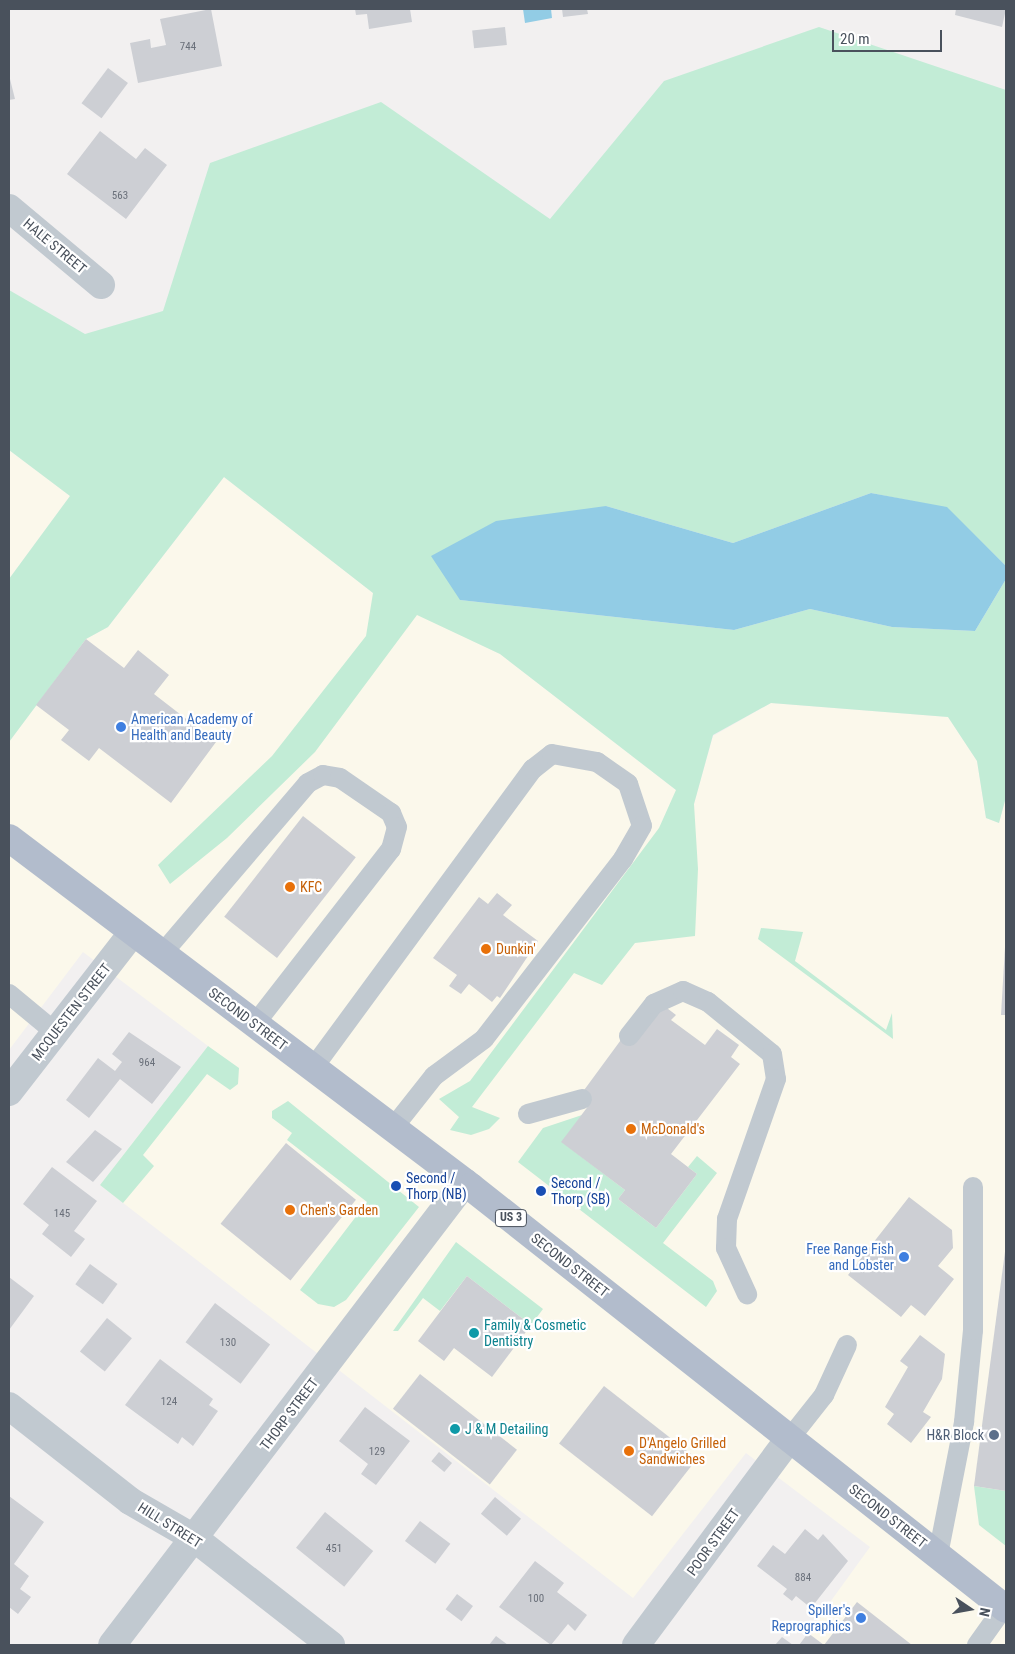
<!DOCTYPE html>
<style>
body{margin:0}
#map{position:relative;width:1015px;height:1654px;overflow:hidden;background:#f2f0f0;font-family:"Roboto Condensed",sans-serif}
div>[style]{position:absolute}
.commercial>*{inset:0;background:#fbf8eb}
.green>*{inset:0;background:#c2ecd6}
.water>*{inset:0;background:#92cce5}
.building>*{inset:0;background:#cdcfd4;transform-origin:0 0}
.lane>*{height:20px;margin:-10px;padding:0 10px;transform-origin:10px;border-radius:10px;background:#c1c9d0}
.street>*{height:28px;margin:-14px;padding:0 14px;transform-origin:14px;border-radius:14px;background:#c1c9d0}
.primary>*{height:28px;margin:-14px;padding:0 14px;transform-origin:14px;border-radius:14px;background:#b2bccc}
.dots>*{width:14px;height:14px;translate:-50% -50%;box-sizing:border-box;border:2px solid #fff;border-radius:50%}
span{translate:-50% -50%;white-space:nowrap;text-align:center;line-height:1.15;-webkit-text-stroke:4.5px #fff;paint-order:stroke}
.number-label{font-size:11px;color:#6a707a}
.number-label span{-webkit-text-stroke-width:0}
.shield-label span{padding:1px 4px;background:#fff;border:1px solid;border-radius:4px;-webkit-text-stroke-width:0}
.shield-label{font-size:12px;color:#49515c;font-weight:700}
.street-label{font-size:14px;color:#49515c}
.shop-label{font-size:14px;color:#366cbe}
.left{translate:0 -50%;text-align:left}
.right{translate:-100% -50%;text-align:right}
.food-label{font-size:14px;color:#c56008}
.transit-label{font-size:14px;color:#164399}
.culture-label{font-size:14px;color:#0d838f}
.service-label{font-size:14px;color:#4e5e75}
.frame{position:absolute;inset:0;border:10px solid #49515c;pointer-events:none}
.north{position:absolute;left:945px;top:1584px;width:50px;height:50px;-webkit-text-stroke:4px #fff;paint-order:stroke;rotate:102deg;font-size:14px;font-weight:700;line-height:20px;text-align:center;color:#49515c}
.north::after{content:'';display:block;margin:auto;width:18px;height:22px;background:#49515c;clip-path:polygon(50% 0,100% 100%,50% 72%,0 100%)}
.scale{position:absolute;left:832px;top:30px;width:110px;height:22px;box-sizing:border-box;border:2px solid #49515c;border-top:0;padding-left:6px;font-size:15px;line-height:18px;white-space:nowrap;color:#49515c;-webkit-text-stroke:4px #fff;paint-order:stroke}
</style>
<div id="map">
<div class="commercial">
<div style="clip-path:polygon(9px 450px,70px 496px,9px 579px)"></div>
<div style="clip-path:polygon(224px 477px,373px 593px,500px 654px,694px 804px,713px 736px,771px 703px,948px 717px,977px 761px,986px 818px,999px 823px,1006px 797px,1006px 1645px,799px 1645px,870px 1547px,746px 1453px,633px 1598px,100px 1185px,208px 1046px,83px 952px,9px 1050px,9px 742px,86px 639px,108px 627px)"></div>
</div>
<div class="green">
<div style="clip-path:polygon(819px 27px,1006px 90px,1006px 566px,947px 508px,871px 493px,733px 543px,606px 506px,460px 600px,734px 630px,810px 609px,892px 627px,975px 631px,1006px 579px,1006px 797px,999px 823px,986px 818px,977px 761px,948px 717px,771px 703px,713px 735px,694px 804px,698px 869px,695px 936px,635px 943px,602px 985px,574px 973px,472px 1107px,500px 1118px,489px 1129px,471px 1135px,450px 1130px,459px 1117px,439px 1099px,470px 1081px,659px 828px,676px 790px,500px 654px,417px 615px,315px 752px,227px 838px,170px 884px,158px 865px,272px 756px,366px 636px,373px 593px,224px 477px,108px 627px,86px 639px,9px 742px,9px 579px,70px 496px,9px 450px,9px 290px,85px 334px,163px 311px,210px 163px,381px 102px,550px 219px,664px 81px)"></div>
<div style="clip-path:polygon(761px 928px,803px 932px,795px 961px,886px 1030px,892px 1013px,893px 1039px,758px 939px)"></div>
<div style="clip-path:polygon(208px 1046px,239px 1068px,238px 1084px,230px 1090px,207px 1074px,143px 1155px,154px 1166px,123px 1203px,100px 1185px)"></div>
<div style="clip-path:polygon(288px 1101px,419px 1207px,346px 1300px,334px 1307px,318px 1304px,300px 1290px,367px 1202px,287px 1140px,292px 1133px,272px 1118px,272px 1111px)"></div>
<div style="clip-path:polygon(582px 1115px,562px 1142px,625px 1190px,618px 1199px,656px 1228px,697px 1174px,688px 1167px,697px 1156px,717px 1173px,663px 1243px,713px 1281px,717px 1291px,706px 1307px,518px 1162px,543px 1128px)"></div>
<div style="clip-path:polygon(456px 1242px,543px 1309px,531px 1325px,467px 1276px,440px 1311px,423px 1298px,398px 1331px,393px 1331px)"></div>
<div style="clip-path:polygon(974px 1486px,1006px 1491px,1006px 1546px,979px 1525px)"></div>
</div>
<div class="water">
<div style="clip-path:polygon(523px 9px,551px 9px,552px 18px,525px 23px)"></div>
<div style="clip-path:polygon(871px 493px,947px 507px,1006px 566px,1006px 579px,975px 631px,892px 627px,810px 609px,734px 630px,460px 600px,431px 556px,496px 521px,606px 506px,733px 543px)"></div>
</div>
<div class="building">
<div style="clip-path:polygon(211px 9px,222px 66px,138px 83px,130px 43px,150px 39px,151px 48px,166px 45px,160px 19px)"></div>
<div style="clip-path:polygon(355px 9px,410px 9px,412px 22px,369px 29px,367px 14px,356px 15px)"></div>
<div style="clip-path:polygon(562px 9px,587px 9px,588px 14px,563px 17px)"></div>
<div style="clip-path:polygon(956px 9px,1006px 9px,1002px 27px,955px 15px)"></div>
<div style="left:505px;top:27px;width:18px;height:33px;rotate:84deg"></div>
<div style="left:108px;top:68px;width:25px;height:44px;rotate:37deg"></div>
<div style="clip-path:polygon(9px 75px,15px 99px,9px 100px)"></div>
<div style="clip-path:polygon(100px 131px,136px 159px,145px 148px,167px 165px,126px 219px,67px 174px)"></div>
<div style="clip-path:polygon(86px 639px,124px 668px,138px 650px,169px 675px,154px 694px,216px 742px,171px 803px,99px 748px,89px 761px,61px 740px,69px 730px,36px 705px)"></div>
<div style="left:303px;top:816px;width:67px;height:128px;rotate:38deg"></div>
<div style="clip-path:polygon(497px 893px,512px 905px,503px 915px,538px 941px,500px 998px,497px 996px,492px 1002px,469px 984px,461px 994px,449px 986px,457px 975px,433px 958px,479px 897px,488px 904px)"></div>
<div style="clip-path:polygon(1005px 947px,1006px 947px,1006px 1015px,1001px 1015px)"></div>
<div style="clip-path:polygon(663px 1005px,676px 1015px,671px 1020px,705px 1045px,717px 1029px,739px 1045px,731px 1057px,740px 1064px,671px 1154px,697px 1174px,656px 1228px,618px 1199px,625px 1190px,561px 1142px,589px 1105px,579px 1097px,626px 1033px)"></div>
<div style="clip-path:polygon(129px 1032px,181px 1067px,152px 1104px,120px 1079px,89px 1118px,66px 1100px,98px 1058px,115px 1071px,122px 1062px,112px 1054px)"></div>
<div style="clip-path:polygon(95px 1130px,122px 1149px,93px 1182px,66px 1162px)"></div>
<div style="left:286px;top:1143px;width:90px;height:104px;rotate:39deg"></div>
<div style="clip-path:polygon(52px 1167px,97px 1201px,74px 1231px,85px 1239px,71px 1257px,42px 1234px,49px 1225px,23px 1204px)"></div>
<div style="clip-path:polygon(909px 1197px,952px 1230px,953px 1248px,938px 1266px,954px 1279px,925px 1316px,911px 1305px,901px 1317px,848px 1275px)"></div>
<div style="clip-path:polygon(1006px 1244px,1006px 1491px,974px 1486px)"></div>
<div style="left:90px;top:1264px;width:34px;height:25px;rotate:36deg"></div>
<div style="clip-path:polygon(467px 1276px,531px 1325px,492px 1377px,454px 1348px,444px 1361px,418px 1341px)"></div>
<div style="clip-path:polygon(9px 1277px,34px 1296px,9px 1330px)"></div>
<div style="left:215px;top:1303px;width:69px;height:49px;rotate:37deg"></div>
<div style="left:107px;top:1318px;width:32px;height:43px;rotate:39deg"></div>
<div style="clip-path:polygon(920px 1335px,945px 1354px,942px 1379px,923px 1412px,931px 1417px,911px 1443px,887px 1424px,894px 1414px,885px 1407px,908px 1367px,900px 1361px)"></div>
<div style="clip-path:polygon(160px 1359px,213px 1399px,209px 1405px,218px 1411px,193px 1446px,182px 1437px,178px 1444px,125px 1405px)"></div>
<div style="left:420px;top:1374px;width:123px;height:44px;rotate:38deg"></div>
<div style="left:604px;top:1386px;width:118px;height:73px;rotate:38deg"></div>
<div style="clip-path:polygon(365px 1407px,410px 1441px,376px 1485px,361px 1474px,368px 1464px,339px 1441px)"></div>
<div style="left:439px;top:1452px;width:17px;height:12px;rotate:40deg"></div>
<div style="clip-path:polygon(9px 1496px,44px 1522px,14px 1564px,29px 1576px,20px 1589px,31px 1597px,18px 1614px,9px 1607px)"></div>
<div style="left:495px;top:1497px;width:34px;height:22px;rotate:40deg"></div>
<div style="left:325px;top:1512px;width:62px;height:46px;rotate:39deg"></div>
<div style="left:420px;top:1521px;width:38px;height:25px;rotate:37deg"></div>
<div style="clip-path:polygon(805px 1529px,818px 1540px,823px 1534px,848px 1561px,811px 1608px,796px 1596px,792px 1601px,783px 1594px,787px 1589px,757px 1566px,773px 1545px,785px 1554px)"></div>
<div style="clip-path:polygon(535px 1561px,564px 1583px,557px 1592px,587px 1615px,575px 1631px,568px 1624px,551px 1645px,499px 1607px)"></div>
<div style="left:457px;top:1594px;width:20px;height:19px;rotate:37deg"></div>
<div style="clip-path:polygon(857px 1602px,912px 1645px,799px 1645px,808px 1633px,824px 1645px)"></div>
<div style="clip-path:polygon(496px 1636px,508px 1645px,489px 1645px)"></div>
<div style="clip-path:polygon(782px 1637px,793px 1645px,775px 1645px)"></div>
</div>
<div class="lane">
<div style="left:161px;top:955px;width:226px;rotate:-49.5deg"></div>
<div style="left:308px;top:783px;width:17px;rotate:-28deg"></div>
<div style="left:323px;top:775px;width:17px;rotate:10deg"></div>
<div style="left:340px;top:778px;width:62px;rotate:34.5deg"></div>
<div style="left:391px;top:813px;width:15px;rotate:67deg"></div>
<div style="left:397px;top:827px;width:23px;rotate:105deg"></div>
<div style="left:391px;top:849px;width:222px;rotate:127.9deg"></div>
<div style="left:9px;top:994px;width:60px;rotate:39.6deg"></div>
<div style="left:629px;top:1036px;width:41px;rotate:-52deg"></div>
<div style="left:654px;top:1004px;width:32px;rotate:-24deg"></div>
<div style="left:683px;top:991px;width:27px;rotate:24deg"></div>
<div style="left:708px;top:1002px;width:82px;rotate:39.1deg"></div>
<div style="left:772px;top:1054px;width:25px;rotate:81deg"></div>
<div style="left:776px;top:1079px;width:148px;rotate:109.3deg"></div>
<div style="left:727px;top:1219px;width:29px;rotate:92deg"></div>
<div style="left:726px;top:1248px;width:51px;rotate:65.5deg"></div>
<div style="left:313px;top:1068px;width:371px;rotate:-53.7deg"></div>
<div style="left:533px;top:769px;width:24px;rotate:-38deg"></div>
<div style="left:552px;top:754px;width:46px;rotate:10.1deg"></div>
<div style="left:597px;top:762px;width:38px;rotate:35deg"></div>
<div style="left:628px;top:784px;width:44px;rotate:71.6deg"></div>
<div style="left:642px;top:826px;width:38px;rotate:120deg"></div>
<div style="left:623px;top:859px;width:227px;rotate:127.7deg"></div>
<div style="left:484px;top:1039px;width:62px;rotate:143.5deg"></div>
<div style="left:434px;top:1076px;width:66px;rotate:128.3deg"></div>
<div style="left:528px;top:1114px;width:56px;rotate:-15.5deg"></div>
<div style="left:790px;top:1438px;width:55px;rotate:-51.7deg"></div>
<div style="left:824px;top:1395px;width:55px;rotate:-65.3deg"></div>
<div style="left:938px;top:1555px;width:136px;rotate:-78.9deg"></div>
<div style="left:964px;top:1422px;width:92px;rotate:-84.4deg"></div>
<div style="left:973px;top:1330px;width:143px;rotate:-90deg"></div>
<div style="left:977px;top:1645px;width:47px;rotate:-54.6deg"></div>
</div>
<div class="street">
<div style="left:9px;top:208px;width:120px;rotate:39.9deg"></div>
<div style="left:9px;top:1092px;width:202px;rotate:-52.2deg"></div>
<div style="left:9px;top:1406px;width:154px;rotate:38.1deg"></div>
<div style="left:130px;top:1501px;width:74px;rotate:30deg"></div>
<div style="left:194px;top:1538px;width:174px;rotate:38deg"></div>
<div style="left:112px;top:1645px;width:582px;rotate:-52.68deg"></div>
<div style="left:636px;top:1645px;width:258px;rotate:-53.4deg"></div>
</div>
<div class="primary">
<div style="left:9px;top:838px;width:579px;rotate:37.07deg"></div>
<div style="left:471px;top:1187px;width:681px;rotate:38.27deg"></div>
</div>
<div class="dots">
<div style="left:121px;top:727px;background:#3f7fe0"></div>
<div style="left:290px;top:887px;background:#e8710a"></div>
<div style="left:486px;top:949px;background:#e8710a"></div>
<div style="left:631px;top:1129px;background:#e8710a"></div>
<div style="left:396px;top:1186px;background:#1a4fb4"></div>
<div style="left:541px;top:1191px;background:#1a4fb4"></div>
<div style="left:290px;top:1210px;background:#e8710a"></div>
<div style="left:904px;top:1257px;background:#3f7fe0"></div>
<div style="left:474px;top:1333px;background:#0f9aa8"></div>
<div style="left:455px;top:1429px;background:#0f9aa8"></div>
<div style="left:994px;top:1435px;background:#5c6f8a"></div>
<div style="left:629px;top:1451px;background:#e8710a"></div>
<div style="left:861px;top:1618px;background:#3f7fe0"></div>
</div>
<div class="number-label">
<span style="left:188px;top:47px">744</span>
<span style="left:120px;top:196px">563</span>
<span style="left:147px;top:1063px">964</span>
<span style="left:62px;top:1214px">145</span>
<span style="left:228px;top:1343px">130</span>
<span style="left:169px;top:1402px">124</span>
<span style="left:377px;top:1452px">129</span>
<span style="left:334px;top:1549px">451</span>
<span style="left:803px;top:1578px">884</span>
<span style="left:536px;top:1599px">100</span>
</div>
<div class="shield-label">
<span style="left:511px;top:1218px">US 3</span>
</div>
<div class="street-label">
<span style="left:55px;top:246px;rotate:40deg">HALE STREET</span>
<span style="left:71px;top:1012px;rotate:-52deg">MCQUESTEN STREET</span>
<span style="left:248px;top:1019px;rotate:37deg">SECOND STREET</span>
<span style="left:570px;top:1265px;rotate:38deg">SECOND STREET</span>
<span style="left:289px;top:1414px;rotate:-53deg">THORP STREET</span>
<span style="left:888px;top:1516px;rotate:38deg">SECOND STREET</span>
<span style="left:170px;top:1525px;rotate:32deg">HILL STREET</span>
<span style="left:713px;top:1542px;rotate:-54deg">POOR STREET</span>
</div>
<div class="shop-label">
<span class="left" style="left:131px;top:727px">American Academy of<br>Health and Beauty</span>
<span class="right" style="left:894px;top:1257px">Free Range Fish<br>and Lobster</span>
<span class="right" style="left:851px;top:1618px">Spiller's<br>Reprographics</span>
</div>
<div class="food-label">
<span class="left" style="left:300px;top:887px">KFC</span>
<span class="left" style="left:496px;top:949px">Dunkin'</span>
<span class="left" style="left:641px;top:1129px">McDonald's</span>
<span class="left" style="left:300px;top:1210px">Chen's Garden</span>
<span class="left" style="left:639px;top:1451px">D'Angelo Grilled<br>Sandwiches</span>
</div>
<div class="transit-label">
<span class="left" style="left:406px;top:1186px">Second /<br>Thorp (NB)</span>
<span class="left" style="left:551px;top:1191px">Second /<br>Thorp (SB)</span>
</div>
<div class="culture-label">
<span class="left" style="left:484px;top:1333px">Family &amp; Cosmetic<br>Dentistry</span>
<span class="left" style="left:465px;top:1429px">J &amp; M Detailing</span>
</div>
<div class="service-label">
<span class="right" style="left:984px;top:1435px">H&amp;R Block</span>
</div>
<div class="frame"></div>
<div class="north">N</div>
<div class="scale">20 m</div>
</div>
